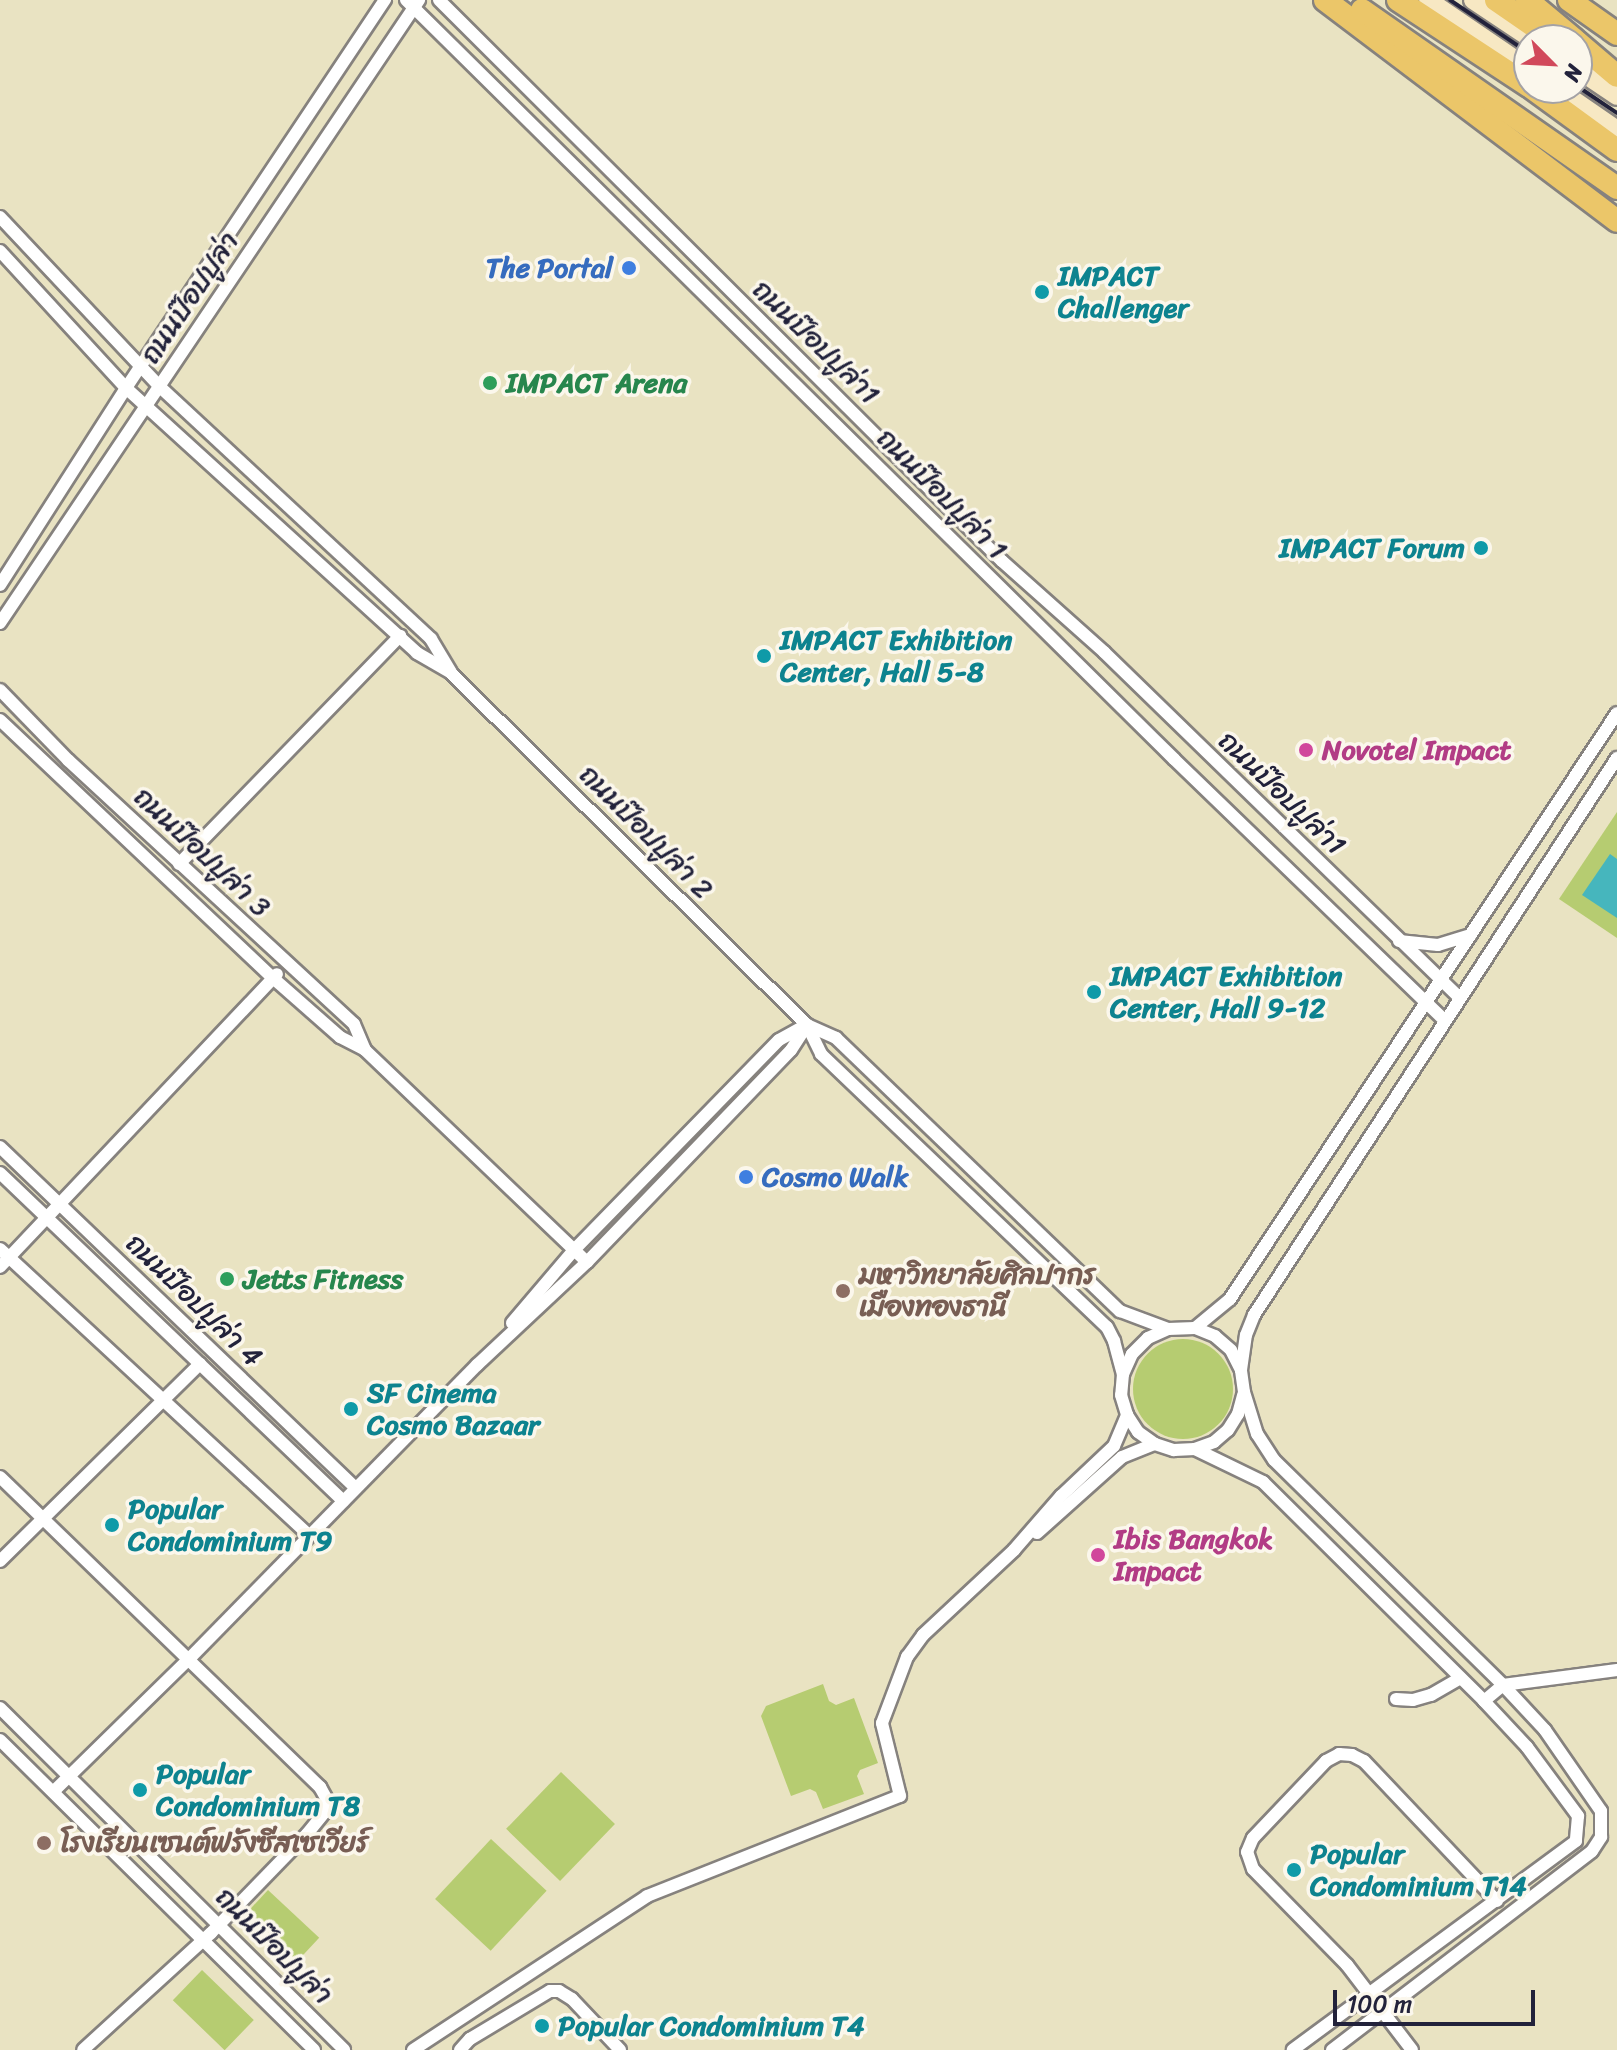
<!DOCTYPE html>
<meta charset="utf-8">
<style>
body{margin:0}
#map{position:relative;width:1617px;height:2050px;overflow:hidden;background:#e9e3c2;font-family:Sriracha,"Playpen Sans Thai",sans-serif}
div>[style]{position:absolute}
.green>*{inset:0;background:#b6cc71;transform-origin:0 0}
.round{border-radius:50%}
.water>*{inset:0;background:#46b6bd}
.roads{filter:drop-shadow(2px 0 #86827e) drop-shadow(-2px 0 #86827e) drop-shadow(0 2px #86827e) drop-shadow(0 -2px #86827e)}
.street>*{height:12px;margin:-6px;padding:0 6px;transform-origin:6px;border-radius:6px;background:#fff}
.secondary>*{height:18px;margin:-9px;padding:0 9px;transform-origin:9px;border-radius:9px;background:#f7e8c3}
.highway>*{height:22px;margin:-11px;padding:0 11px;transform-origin:11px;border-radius:11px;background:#ebc669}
.rail>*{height:4px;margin:-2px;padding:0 2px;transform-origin:2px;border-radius:2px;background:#22223b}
.dots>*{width:22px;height:22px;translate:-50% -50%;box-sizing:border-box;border:4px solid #fbf7ec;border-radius:50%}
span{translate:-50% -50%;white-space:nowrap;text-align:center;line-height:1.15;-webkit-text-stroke:7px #fbf7ec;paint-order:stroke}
.shop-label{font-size:28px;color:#366cbe;font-weight:700}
.right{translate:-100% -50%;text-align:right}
.left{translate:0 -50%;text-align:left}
.culture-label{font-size:28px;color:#0d838f;font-weight:700}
.street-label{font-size:28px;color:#22223b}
.leisure-label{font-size:28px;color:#27864d;font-weight:700}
.hotel-label{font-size:28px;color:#b23c85;font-weight:700}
.education-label{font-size:28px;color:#785e54;font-weight:700}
.north{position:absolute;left:1513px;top:24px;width:80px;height:80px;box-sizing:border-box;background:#fbf7ec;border:2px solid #a4a2a5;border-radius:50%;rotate:114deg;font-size:22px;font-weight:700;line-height:32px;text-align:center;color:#22223b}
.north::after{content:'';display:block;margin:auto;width:28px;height:36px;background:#d1495b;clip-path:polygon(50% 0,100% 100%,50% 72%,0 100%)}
.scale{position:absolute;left:1333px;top:1990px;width:202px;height:36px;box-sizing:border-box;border:4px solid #22223b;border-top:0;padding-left:10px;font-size:24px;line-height:28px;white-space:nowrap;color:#22223b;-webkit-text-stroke:6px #fbf7ec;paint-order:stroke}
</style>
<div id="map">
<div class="green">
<div style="clip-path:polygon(1617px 812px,1617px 938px,1559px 899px)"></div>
<div class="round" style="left:1133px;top:1339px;width:100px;height:100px"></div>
<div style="clip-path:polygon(823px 1684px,829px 1701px,836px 1705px,854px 1698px,878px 1763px,860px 1770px,857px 1776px,864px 1794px,823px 1809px,816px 1792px,810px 1789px,791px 1796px,761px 1716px,766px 1706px)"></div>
<div style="left:561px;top:1772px;width:75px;height:79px;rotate:44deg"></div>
<div style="left:491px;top:1839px;width:76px;height:82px;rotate:43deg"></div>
<div style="left:268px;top:1890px;width:70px;height:40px;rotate:43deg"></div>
<div style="left:202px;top:1970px;width:72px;height:42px;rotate:44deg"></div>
</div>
<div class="water">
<div style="clip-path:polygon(1610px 854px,1617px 859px,1617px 918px,1582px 895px)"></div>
</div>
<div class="roads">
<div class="street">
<div style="left:406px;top:0;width:1080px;rotate:44.66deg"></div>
<div style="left:1174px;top:759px;width:377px;rotate:44deg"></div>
<div style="left:439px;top:0;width:795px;rotate:44.9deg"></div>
<div style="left:1002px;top:561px;width:137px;rotate:41.7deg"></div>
<div style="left:1104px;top:652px;width:496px;rotate:44.2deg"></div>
<div style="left:0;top:217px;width:233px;rotate:46.7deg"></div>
<div style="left:160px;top:387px;width:370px;rotate:42.9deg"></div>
<div style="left:431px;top:639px;width:37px;rotate:59deg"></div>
<div style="left:0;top:251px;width:186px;rotate:47.4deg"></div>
<div style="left:126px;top:388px;width:394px;rotate:42.3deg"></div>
<div style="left:417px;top:653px;width:39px;rotate:30deg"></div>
<div style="left:451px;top:673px;width:501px;rotate:44.68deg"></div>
<div style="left:807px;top:1025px;width:32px;rotate:64deg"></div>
<div style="left:821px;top:1054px;width:395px;rotate:43.7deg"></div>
<div style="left:1107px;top:1327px;width:16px;rotate:63deg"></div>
<div style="left:1114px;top:1341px;width:34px;rotate:75deg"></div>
<div style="left:0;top:585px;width:234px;rotate:-57.4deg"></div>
<div style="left:126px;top:388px;width:467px;rotate:-56.3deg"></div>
<div style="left:0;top:623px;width:751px;rotate:-56.08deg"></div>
<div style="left:0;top:690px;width:98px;rotate:45.8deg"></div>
<div style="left:68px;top:760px;width:389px;rotate:42.7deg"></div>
<div style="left:354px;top:1024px;width:28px;rotate:67deg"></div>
<div style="left:0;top:720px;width:376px;rotate:43.4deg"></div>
<div style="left:273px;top:978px;width:89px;rotate:41.4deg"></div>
<div style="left:340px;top:1037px;width:28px;rotate:27deg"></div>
<div style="left:365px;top:1050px;width:307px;rotate:43.7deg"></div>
<div style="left:179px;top:864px;width:318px;rotate:-45.9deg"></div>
<div style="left:1399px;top:941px;width:39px;rotate:6deg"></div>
<div style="left:1438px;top:945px;width:34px;rotate:-17deg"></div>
<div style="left:807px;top:1025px;width:32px;rotate:24deg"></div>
<div style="left:836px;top:1038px;width:394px;rotate:43.9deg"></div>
<div style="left:1120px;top:1311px;width:51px;rotate:20.6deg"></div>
<div style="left:0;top:1147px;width:492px;rotate:43.8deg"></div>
<div style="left:0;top:1173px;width:475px;rotate:43.7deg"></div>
<div style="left:0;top:1249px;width:421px;rotate:42.8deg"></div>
<div style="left:0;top:1267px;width:403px;rotate:-46.6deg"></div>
<div style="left:512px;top:1323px;width:96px;rotate:-49.7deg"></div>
<div style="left:574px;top:1250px;width:293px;rotate:-45.7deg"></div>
<div style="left:779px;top:1040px;width:29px;rotate:-29deg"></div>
<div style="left:1195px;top:1328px;width:45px;rotate:-39.6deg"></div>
<div style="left:1230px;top:1299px;width:702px;rotate:-56.56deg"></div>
<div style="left:1241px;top:1370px;width:22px;rotate:-117deg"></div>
<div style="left:1231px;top:1350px;width:21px;rotate:-139deg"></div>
<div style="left:1215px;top:1336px;width:22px;rotate:-158deg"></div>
<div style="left:1195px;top:1328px;width:27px;rotate:178deg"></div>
<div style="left:1168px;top:1329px;width:22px;rotate:156deg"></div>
<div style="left:1148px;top:1338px;width:23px;rotate:135deg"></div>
<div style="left:1132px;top:1354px;width:22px;rotate:114deg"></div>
<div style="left:1123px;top:1374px;width:21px;rotate:95deg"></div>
<div style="left:1121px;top:1395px;width:21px;rotate:73deg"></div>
<div style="left:1127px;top:1415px;width:20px;rotate:57deg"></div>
<div style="left:1138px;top:1432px;width:21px;rotate:35deg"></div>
<div style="left:1155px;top:1444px;width:20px;rotate:18deg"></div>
<div style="left:1174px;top:1450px;width:21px;rotate:-3deg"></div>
<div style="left:1195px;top:1449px;width:20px;rotate:-20deg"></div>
<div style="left:1214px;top:1442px;width:18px;rotate:-41deg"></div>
<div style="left:1228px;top:1430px;width:19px;rotate:-58deg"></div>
<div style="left:1238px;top:1414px;width:20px;rotate:-75deg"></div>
<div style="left:1195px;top:1449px;width:76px;rotate:25.9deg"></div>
<div style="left:1263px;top:1482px;width:311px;rotate:44.7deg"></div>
<div style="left:1484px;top:1701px;width:63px;rotate:46.9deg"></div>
<div style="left:1527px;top:1747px;width:86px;rotate:53.5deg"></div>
<div style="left:1578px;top:1816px;width:25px;rotate:95deg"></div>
<div style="left:1576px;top:1841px;width:352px;rotate:143.6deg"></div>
<div style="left:0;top:1477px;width:446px;rotate:44.1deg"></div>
<div style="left:320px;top:1787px;width:13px;rotate:61deg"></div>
<div style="left:326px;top:1798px;width:15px;rotate:98deg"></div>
<div style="left:324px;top:1813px;width:27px;rotate:129deg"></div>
<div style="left:307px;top:1834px;width:138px;rotate:134.1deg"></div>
<div style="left:211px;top:1933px;width:173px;rotate:137.6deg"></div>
<div style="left:1037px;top:1533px;width:114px;rotate:-41.8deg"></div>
<div style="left:1122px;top:1457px;width:35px;rotate:-22deg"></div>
<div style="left:0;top:1561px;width:281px;rotate:-44.6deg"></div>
<div style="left:1396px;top:1699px;width:17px;rotate:3deg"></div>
<div style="left:1413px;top:1700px;width:19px;rotate:-16deg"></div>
<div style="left:1431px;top:1695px;width:34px;rotate:-30deg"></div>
<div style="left:1484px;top:1701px;width:25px;rotate:-40deg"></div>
<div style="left:1503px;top:1685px;width:115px;rotate:-7.5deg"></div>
<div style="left:0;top:1708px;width:485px;rotate:44.8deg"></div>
<div style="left:0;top:1740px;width:441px;rotate:44.6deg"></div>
<div style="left:54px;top:1791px;width:189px;rotate:-44.4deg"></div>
<div style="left:189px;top:1659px;width:412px;rotate:-45.6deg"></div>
<div style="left:477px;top:1365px;width:151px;rotate:-43.1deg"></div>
<div style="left:587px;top:1262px;width:294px;rotate:-46.1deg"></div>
<div style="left:791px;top:1050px;width:30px;rotate:-57deg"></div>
<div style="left:413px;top:2050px;width:280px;rotate:-33.3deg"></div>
<div style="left:647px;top:1896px;width:272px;rotate:-21.6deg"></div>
<div style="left:900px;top:1796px;width:75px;rotate:-103.9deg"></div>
<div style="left:882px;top:1723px;width:71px;rotate:-69.3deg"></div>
<div style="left:907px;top:1657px;width:27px;rotate:-54deg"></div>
<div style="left:923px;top:1635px;width:125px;rotate:-43deg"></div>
<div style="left:1014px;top:1550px;width:72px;rotate:-49deg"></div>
<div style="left:1061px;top:1496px;width:73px;rotate:-43.3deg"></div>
<div style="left:1114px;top:1446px;width:34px;rotate:-67deg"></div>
<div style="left:460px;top:2050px;width:15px;rotate:-48deg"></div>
<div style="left:470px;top:2039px;width:93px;rotate:-31deg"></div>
<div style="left:550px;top:1991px;width:9px"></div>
<div style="left:559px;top:1991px;width:15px;rotate:32deg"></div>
<div style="left:572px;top:1999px;width:70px;rotate:46.7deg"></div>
<div style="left:1332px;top:2050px;width:327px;rotate:-37.4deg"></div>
<div style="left:1592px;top:1851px;width:17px;rotate:-57deg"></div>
<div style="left:1601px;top:1837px;width:26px;rotate:-90deg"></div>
<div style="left:1601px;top:1811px;width:98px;rotate:-124.7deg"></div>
<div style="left:1545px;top:1730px;width:62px;rotate:-133deg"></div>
<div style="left:1503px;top:1685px;width:321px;rotate:-135.5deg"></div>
<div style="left:1274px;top:1460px;width:31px;rotate:-123deg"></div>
<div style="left:1257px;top:1434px;width:44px;rotate:-107.2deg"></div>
<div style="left:1244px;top:1392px;width:22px;rotate:-98deg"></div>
<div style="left:1241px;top:1370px;width:35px;rotate:-82deg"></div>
<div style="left:1246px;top:1335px;width:22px;rotate:-68deg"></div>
<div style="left:1254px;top:1315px;width:665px;rotate:-56.91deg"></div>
<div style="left:1412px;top:2050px;width:107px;rotate:-127.4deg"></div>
<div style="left:1347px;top:1965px;width:134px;rotate:-134.4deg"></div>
<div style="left:1253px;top:1869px;width:18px;rotate:-109deg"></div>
<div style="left:1247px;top:1852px;width:15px;rotate:-67deg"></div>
<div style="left:1253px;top:1838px;width:106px;rotate:-46.5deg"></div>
<div style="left:1326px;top:1761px;width:15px;rotate:-28deg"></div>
<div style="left:1339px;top:1754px;width:13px;rotate:4deg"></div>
<div style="left:1352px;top:1755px;width:13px;rotate:27deg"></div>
<div style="left:1364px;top:1761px;width:193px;rotate:46.5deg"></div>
</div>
<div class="secondary">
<div style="left:1428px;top:0;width:122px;rotate:34.3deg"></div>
<div style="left:1473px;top:0;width:72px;rotate:33.7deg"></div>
<div style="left:1577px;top:69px;width:48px;rotate:34deg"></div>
<div style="left:1556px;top:88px;width:74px;rotate:34.5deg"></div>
</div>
<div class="highway">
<div style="left:1325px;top:0;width:366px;rotate:37.1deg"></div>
<div style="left:1398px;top:0;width:157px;rotate:33.3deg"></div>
<div style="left:1496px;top:0;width:70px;rotate:34.6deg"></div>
<div style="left:1527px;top:0;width:62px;rotate:39.8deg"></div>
<div style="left:1569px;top:0;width:59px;rotate:35.3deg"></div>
<div style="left:1362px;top:10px;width:311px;rotate:34.9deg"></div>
<div style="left:1577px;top:42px;width:52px;rotate:40.4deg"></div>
<div style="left:1532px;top:88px;width:105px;rotate:36.1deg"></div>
</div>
</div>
<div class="rail">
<div style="left:1450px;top:0;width:95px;rotate:33.9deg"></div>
<div style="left:1577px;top:86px;width:48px;rotate:34deg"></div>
</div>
<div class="dots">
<div style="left:629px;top:268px;background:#3f7fe0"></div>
<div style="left:1042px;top:292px;background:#0f9aa8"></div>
<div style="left:490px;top:383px;background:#2e9e5b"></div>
<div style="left:1481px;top:548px;background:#0f9aa8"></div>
<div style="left:764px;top:656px;background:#0f9aa8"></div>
<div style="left:1306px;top:750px;background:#d1479c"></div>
<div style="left:1094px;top:992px;background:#0f9aa8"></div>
<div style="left:746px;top:1177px;background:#3f7fe0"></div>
<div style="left:227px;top:1279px;background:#2e9e5b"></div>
<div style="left:843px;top:1291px;background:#8d6e63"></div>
<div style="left:351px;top:1409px;background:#0f9aa8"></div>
<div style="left:112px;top:1525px;background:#0f9aa8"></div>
<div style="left:1098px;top:1555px;background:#d1479c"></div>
<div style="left:140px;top:1790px;background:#0f9aa8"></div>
<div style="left:44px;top:1843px;background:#8d6e63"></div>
<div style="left:1294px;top:1870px;background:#0f9aa8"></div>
<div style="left:542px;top:2026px;background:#0f9aa8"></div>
</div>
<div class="shop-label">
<span class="right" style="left:613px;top:268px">The Portal</span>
<span class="left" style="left:762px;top:1177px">Cosmo Walk</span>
</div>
<div class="culture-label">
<span class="left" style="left:1058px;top:292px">IMPACT<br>Challenger</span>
<span class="right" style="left:1465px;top:548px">IMPACT Forum</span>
<span class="left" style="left:780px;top:656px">IMPACT Exhibition<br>Center, Hall 5-8</span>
<span class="left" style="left:1110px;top:992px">IMPACT Exhibition<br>Center, Hall 9-12</span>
<span class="left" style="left:367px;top:1409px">SF Cinema<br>Cosmo Bazaar</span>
<span class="left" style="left:128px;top:1525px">Popular<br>Condominium T9</span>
<span class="left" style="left:156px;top:1790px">Popular<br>Condominium T8</span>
<span class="left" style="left:1310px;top:1870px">Popular<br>Condominium T14</span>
<span class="left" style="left:558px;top:2026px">Popular Condominium T4</span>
</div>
<div class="street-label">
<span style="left:190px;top:298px;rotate:-56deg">ถนนป๊อปปูล่า</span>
<span style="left:816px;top:342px;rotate:44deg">ถนนป๊อปปูล่า1</span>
<span style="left:942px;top:494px;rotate:45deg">ถนนป๊อปปูล่า 1</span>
<span style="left:1282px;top:793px;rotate:44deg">ถนนป๊อปปูล่า1</span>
<span style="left:646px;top:832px;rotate:45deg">ถนนป๊อปปูล่า 2</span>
<span style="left:202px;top:852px;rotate:43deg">ถนนป๊อปปูล่า 3</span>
<span style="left:194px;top:1300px;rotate:44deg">ถนนป๊อปปูล่า 4</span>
<span style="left:274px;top:1946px;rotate:45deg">ถนนป๊อปปูล่า</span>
</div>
<div class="leisure-label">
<span class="left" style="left:506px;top:383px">IMPACT Arena</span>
<span class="left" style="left:243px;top:1279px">Jetts Fitness</span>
</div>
<div class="hotel-label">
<span class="left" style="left:1322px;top:750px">Novotel Impact</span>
<span class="left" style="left:1114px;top:1555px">Ibis Bangkok<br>Impact</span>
</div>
<div class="education-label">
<span class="left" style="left:859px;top:1291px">มหาวิทยาลัยศิลปากร<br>เมืองทองธานี</span>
<span class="left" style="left:60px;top:1843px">โรงเรียนเซนต์ฟรังซีสเซเวียร์</span>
</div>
<div class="north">N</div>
<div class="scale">100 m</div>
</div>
